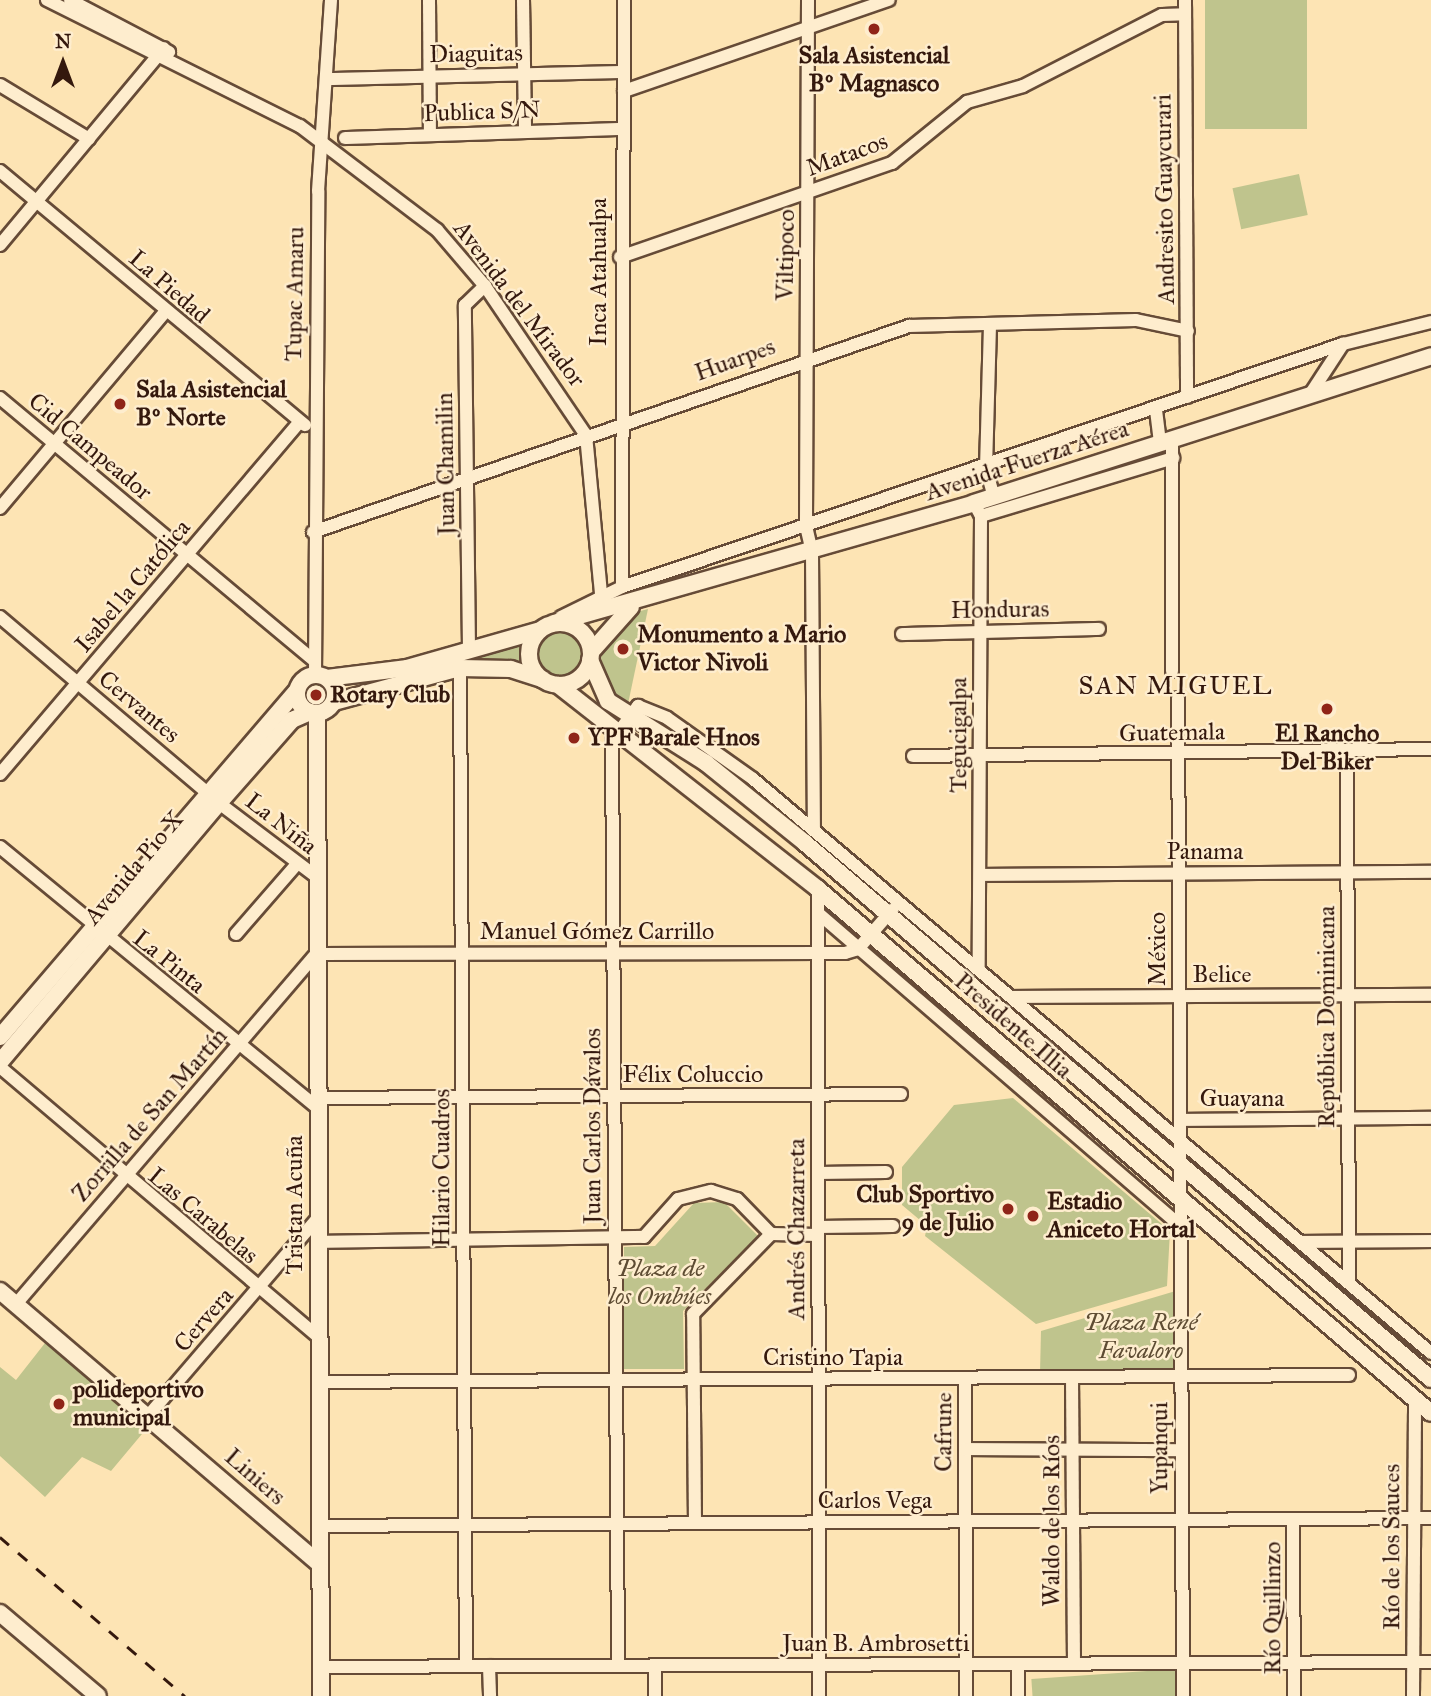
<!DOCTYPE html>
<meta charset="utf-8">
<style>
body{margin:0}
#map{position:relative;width:1431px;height:1696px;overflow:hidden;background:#fde4b4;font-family:"IM FELL Great Primer",serif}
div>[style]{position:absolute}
.green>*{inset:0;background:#bfc48d;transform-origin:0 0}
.round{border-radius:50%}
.roads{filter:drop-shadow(2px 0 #664b37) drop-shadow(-2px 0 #664b37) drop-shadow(0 2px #664b37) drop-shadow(0 -2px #664b37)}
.minor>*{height:12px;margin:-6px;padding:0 6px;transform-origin:6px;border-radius:6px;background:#feedce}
.secondary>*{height:16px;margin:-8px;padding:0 8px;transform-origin:8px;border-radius:8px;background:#feedce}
.secondary>.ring{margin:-8px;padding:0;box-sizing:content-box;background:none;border:16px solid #feedce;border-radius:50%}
.rail>*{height:2.5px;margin-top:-1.25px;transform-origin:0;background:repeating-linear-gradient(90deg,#34180d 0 12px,transparent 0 24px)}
.dots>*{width:19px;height:19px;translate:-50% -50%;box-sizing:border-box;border:4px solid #feedce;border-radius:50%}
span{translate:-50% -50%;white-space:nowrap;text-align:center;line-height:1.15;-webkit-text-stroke:5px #feedce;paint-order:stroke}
.street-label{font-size:24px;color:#34180d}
.poi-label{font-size:24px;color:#34180d;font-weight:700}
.left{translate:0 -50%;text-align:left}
.right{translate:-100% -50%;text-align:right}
.park-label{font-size:24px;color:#5e4c33;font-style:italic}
.neighbourhood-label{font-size:26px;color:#34180d;letter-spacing:2px}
.north{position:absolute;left:28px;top:28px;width:70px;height:70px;-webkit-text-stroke:5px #feedce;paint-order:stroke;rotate:0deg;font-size:19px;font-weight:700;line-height:28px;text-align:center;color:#34180d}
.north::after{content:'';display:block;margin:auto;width:24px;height:32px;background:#34180d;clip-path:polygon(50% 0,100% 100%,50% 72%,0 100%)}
</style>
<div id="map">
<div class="green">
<div style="left:1205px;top:0;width:102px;height:129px"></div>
<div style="left:1299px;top:174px;width:42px;height:68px;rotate:78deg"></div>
<div style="clip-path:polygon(648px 609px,628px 704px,623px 704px,612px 695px,600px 655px,629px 614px)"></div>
<div class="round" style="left:537px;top:630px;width:46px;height:46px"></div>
<div style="clip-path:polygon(524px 641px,523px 667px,454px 661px)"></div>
<div class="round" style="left:306px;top:685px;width:20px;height:20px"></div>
<div style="clip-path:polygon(1013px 1098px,1170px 1231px,1167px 1286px,1036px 1324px,925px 1236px,927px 1226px,902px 1205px,902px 1167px,954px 1105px)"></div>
<div style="clip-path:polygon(724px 1202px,758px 1236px,683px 1311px,684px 1369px,624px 1369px,624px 1247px,655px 1246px,694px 1203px)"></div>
<div style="clip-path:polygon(1179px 1290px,1178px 1373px,1040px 1373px,1041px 1331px)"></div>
<div style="clip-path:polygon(45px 1343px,147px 1428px,111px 1471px,82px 1457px,45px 1497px,0 1456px,0 1367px,16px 1380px)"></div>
<div style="left:1176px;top:1669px;width:27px;height:145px;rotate:86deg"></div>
</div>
<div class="roads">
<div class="minor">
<div style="left:47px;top:0;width:283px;rotate:26.5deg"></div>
<div style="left:300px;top:126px;width:172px;rotate:37.2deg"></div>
<div style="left:437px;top:230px;width:74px;rotate:49.4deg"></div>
<div style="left:485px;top:286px;width:180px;rotate:55.9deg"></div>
<div style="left:586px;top:435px;width:161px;rotate:84.6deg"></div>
<div style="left:70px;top:0;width:112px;rotate:27.7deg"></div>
<div style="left:429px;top:0;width:135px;rotate:89.6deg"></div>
<div style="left:523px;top:0;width:132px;rotate:89.1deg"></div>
<div style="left:808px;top:0;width:526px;rotate:90.22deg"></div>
<div style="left:806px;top:526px;width:28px;rotate:77deg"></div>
<div style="left:812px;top:553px;width:277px;rotate:89.6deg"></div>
<div style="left:1185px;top:0;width:397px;rotate:89.7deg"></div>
<div style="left:329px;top:79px;width:295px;rotate:-1.4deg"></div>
<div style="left:0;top:85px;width:104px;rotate:31.2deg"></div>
<div style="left:624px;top:91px;width:280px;rotate:-19deg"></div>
<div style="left:345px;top:138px;width:275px;rotate:-1.9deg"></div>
<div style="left:0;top:171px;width:397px;rotate:39.8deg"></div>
<div style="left:0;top:245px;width:256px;rotate:-50.2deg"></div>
<div style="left:620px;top:257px;width:288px;rotate:-19.1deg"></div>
<div style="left:892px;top:163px;width:97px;rotate:-39.1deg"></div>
<div style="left:967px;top:102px;width:58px;rotate:-15.9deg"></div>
<div style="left:1023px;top:86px;width:156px;rotate:-27.1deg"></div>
<div style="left:1162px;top:15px;width:23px;rotate:-2deg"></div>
<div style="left:990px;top:325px;width:143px;rotate:91.6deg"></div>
<div style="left:986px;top:468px;width:30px;rotate:75deg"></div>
<div style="left:1311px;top:393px;width:59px;rotate:-56.9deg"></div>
<div style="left:0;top:398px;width:410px;rotate:39.9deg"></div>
<div style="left:1156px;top:410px;width:33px;rotate:83deg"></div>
<div style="left:1172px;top:438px;width:233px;rotate:90deg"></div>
<div style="left:974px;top:503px;width:15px;rotate:62deg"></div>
<div style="left:981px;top:516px;width:453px;rotate:90.3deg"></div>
<div style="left:0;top:508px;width:256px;rotate:-49.9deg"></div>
<div style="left:981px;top:516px;width:201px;rotate:-16.8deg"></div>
<div style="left:313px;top:532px;width:631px;rotate:-19.07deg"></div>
<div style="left:909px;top:326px;width:227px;rotate:-1.5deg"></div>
<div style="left:1136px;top:320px;width:53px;rotate:11.9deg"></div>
<div style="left:622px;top:587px;width:587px;rotate:-89.8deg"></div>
<div style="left:0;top:617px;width:287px;rotate:40.3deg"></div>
<div style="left:219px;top:803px;width:123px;rotate:37.1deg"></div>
<div style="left:561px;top:617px;width:68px;rotate:-26.2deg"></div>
<div style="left:622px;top:587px;width:761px;rotate:-18.63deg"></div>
<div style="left:1343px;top:344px;width:91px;rotate:-14deg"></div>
<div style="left:902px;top:634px;width:197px;rotate:-1.5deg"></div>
<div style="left:469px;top:649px;width:344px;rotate:-90.7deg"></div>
<div style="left:465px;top:305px;width:28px;rotate:-44deg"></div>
<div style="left:460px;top:668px;width:998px;rotate:89.66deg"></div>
<div style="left:315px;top:674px;width:483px;rotate:-89.6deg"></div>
<div style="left:318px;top:191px;width:191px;rotate:-86.1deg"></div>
<div style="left:1178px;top:698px;width:998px;rotate:89.71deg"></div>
<div style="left:1347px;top:750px;width:533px;rotate:89.79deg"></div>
<div style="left:913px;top:756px;width:518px;rotate:-0.77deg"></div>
<div style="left:0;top:774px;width:458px;rotate:-49.6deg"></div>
<div style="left:0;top:847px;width:410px;rotate:39.4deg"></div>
<div style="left:980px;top:875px;width:451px;rotate:-0.4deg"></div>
<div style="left:818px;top:889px;width:807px;rotate:89.93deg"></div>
<div style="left:818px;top:913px;width:478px;rotate:40.8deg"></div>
<div style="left:236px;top:934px;width:91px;rotate:-49deg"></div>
<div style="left:1012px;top:997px;width:419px;rotate:-0.3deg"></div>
<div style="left:0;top:1067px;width:419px;rotate:40.3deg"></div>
<div style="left:317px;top:1098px;width:584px;rotate:-0.39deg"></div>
<div style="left:1180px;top:1120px;width:251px;rotate:-0.5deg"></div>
<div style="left:818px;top:1173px;width:68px;rotate:-0.8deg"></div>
<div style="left:818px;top:1227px;width:75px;rotate:-0.8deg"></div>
<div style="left:318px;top:1242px;width:326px;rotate:-0.9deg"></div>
<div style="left:644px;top:1237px;width:51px;rotate:-48.2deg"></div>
<div style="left:678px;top:1199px;width:34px;rotate:-14deg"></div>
<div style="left:711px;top:1191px;width:27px;rotate:17deg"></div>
<div style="left:737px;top:1199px;width:49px;rotate:45.8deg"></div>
<div style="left:771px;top:1234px;width:47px;rotate:1.2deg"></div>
<div style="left:1301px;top:1242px;width:130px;rotate:-0.4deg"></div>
<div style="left:16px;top:1304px;width:461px;rotate:-49.4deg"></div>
<div style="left:316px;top:954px;width:529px;rotate:-0.11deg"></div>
<div style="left:845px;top:953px;width:14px;rotate:-17deg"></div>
<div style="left:858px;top:949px;width:53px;rotate:-48.8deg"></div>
<div style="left:1072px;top:1377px;width:287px;rotate:89.6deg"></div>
<div style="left:965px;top:1378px;width:318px;rotate:89.8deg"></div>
<div style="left:318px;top:1382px;width:1031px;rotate:-0.39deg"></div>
<div style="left:148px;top:1416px;width:260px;rotate:-49.4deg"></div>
<div style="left:965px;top:1449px;width:216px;rotate:0.3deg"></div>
<div style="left:1293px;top:1519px;width:177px;rotate:89.7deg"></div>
<div style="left:695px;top:1523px;width:209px;rotate:-90.5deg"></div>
<div style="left:693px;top:1314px;width:112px;rotate:-45.7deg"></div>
<div style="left:320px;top:1526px;width:1111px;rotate:-0.41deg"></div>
<div style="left:618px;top:1665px;width:924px;rotate:-90.37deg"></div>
<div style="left:612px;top:741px;width:44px;rotate:-53.4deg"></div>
<div style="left:638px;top:706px;width:31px;rotate:22deg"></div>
<div style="left:667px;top:718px;width:105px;rotate:35.3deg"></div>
<div style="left:753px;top:779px;width:888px;rotate:40.25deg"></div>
<div style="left:489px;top:1666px;width:30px;rotate:88deg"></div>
<div style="left:321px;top:1667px;width:1110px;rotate:-0.26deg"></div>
<div style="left:655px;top:1696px;width:30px;rotate:-90deg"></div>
<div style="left:1018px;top:1696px;width:32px;rotate:-90deg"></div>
<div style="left:1413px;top:1696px;width:298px;rotate:-89.6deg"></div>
</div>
<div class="secondary">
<div style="left:554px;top:623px;width:437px;rotate:-15.9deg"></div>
<div style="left:974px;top:503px;width:480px;rotate:-17.8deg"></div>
<div class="ring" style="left:529px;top:623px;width:46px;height:46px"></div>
<div style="left:591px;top:652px;width:60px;rotate:-48.4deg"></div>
<div style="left:590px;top:660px;width:45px;rotate:66.3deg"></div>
<div style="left:608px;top:701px;width:116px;rotate:32.3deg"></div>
<div style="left:706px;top:763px;width:127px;rotate:38.9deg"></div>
<div style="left:805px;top:843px;width:824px;rotate:40.57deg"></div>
<div class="ring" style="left:297px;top:675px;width:22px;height:22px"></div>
<div style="left:327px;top:678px;width:81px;rotate:-7.1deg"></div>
<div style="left:407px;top:668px;width:138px;rotate:-15.9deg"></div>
<div style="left:558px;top:685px;width:330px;rotate:38.1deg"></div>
<div style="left:818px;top:889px;width:806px;rotate:40.52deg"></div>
<div style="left:334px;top:702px;width:131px;rotate:-15.1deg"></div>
<div style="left:460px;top:668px;width:51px;rotate:1.1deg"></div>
<div style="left:511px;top:669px;width:33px;rotate:18deg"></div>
<div style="left:317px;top:713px;width:983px;rotate:89.77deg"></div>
<div style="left:0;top:1037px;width:457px;rotate:-49.4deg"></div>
<div style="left:0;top:1062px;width:339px;rotate:-49.8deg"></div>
<div style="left:219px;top:803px;width:111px;rotate:-48.7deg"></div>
<div style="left:292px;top:720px;width:20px;rotate:-24deg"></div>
<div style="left:0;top:1291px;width:419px;rotate:40.5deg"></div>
<div style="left:0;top:1613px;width:128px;rotate:40.3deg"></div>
</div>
</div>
<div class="rail">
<div style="left:0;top:1537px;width:244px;rotate:40.7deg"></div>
</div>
<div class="dots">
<div style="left:874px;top:29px;background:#8f2418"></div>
<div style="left:120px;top:404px;background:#8f2418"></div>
<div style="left:623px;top:649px;background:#8f2418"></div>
<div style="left:316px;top:695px;background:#8f2418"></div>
<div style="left:1327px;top:709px;background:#8f2418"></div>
<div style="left:574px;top:738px;background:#8f2418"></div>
<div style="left:1008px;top:1209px;background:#8f2418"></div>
<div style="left:1033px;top:1216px;background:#8f2418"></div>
<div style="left:59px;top:1404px;background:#8f2418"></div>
</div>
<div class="street-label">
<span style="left:476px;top:54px;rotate:-1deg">Diaguitas</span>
<span style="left:482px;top:112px;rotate:-2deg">Publica S/N</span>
<span style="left:847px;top:155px;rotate:-20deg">Matacos</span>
<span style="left:1165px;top:199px;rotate:-91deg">Andresito Guaycurari</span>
<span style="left:786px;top:255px;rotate:-89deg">Viltipoco</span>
<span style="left:599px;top:272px;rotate:-90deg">Inca Atahualpa</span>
<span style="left:169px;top:287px;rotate:41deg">La Piedad</span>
<span style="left:295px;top:294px;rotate:-89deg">Tupac Amaru</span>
<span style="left:519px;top:304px;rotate:53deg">Avenida del Mirador</span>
<span style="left:735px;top:360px;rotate:-20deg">Huarpes</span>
<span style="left:90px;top:447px;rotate:40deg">Cid Campeador</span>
<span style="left:1027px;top:461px;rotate:-18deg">Avenida Fuerza Aérea</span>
<span style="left:446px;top:464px;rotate:-91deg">Juan Chamilin</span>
<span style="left:133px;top:586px;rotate:-50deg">Isabel la Católica</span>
<span style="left:1000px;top:610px;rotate:-1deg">Honduras</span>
<span style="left:139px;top:707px;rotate:40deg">Cervantes</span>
<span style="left:1172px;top:733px;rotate:-1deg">Guatemala</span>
<span style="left:959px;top:735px;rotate:-90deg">Tegucigalpa</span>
<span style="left:281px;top:824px;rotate:38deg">La Niña</span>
<span style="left:1205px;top:852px">Panama</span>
<span style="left:134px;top:868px;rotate:-50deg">Avenida Pio X</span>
<span style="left:597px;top:932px">Manuel Gómez Carrillo</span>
<span style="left:1158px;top:949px;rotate:-90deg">México</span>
<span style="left:169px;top:962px;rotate:39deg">La Pinta</span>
<span style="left:1222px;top:975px">Belice</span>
<span style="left:1327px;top:1017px;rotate:-90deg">República Dominicana</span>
<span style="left:1013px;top:1026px;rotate:41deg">Presidente Illia</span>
<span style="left:693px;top:1075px">Félix Coluccio</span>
<span style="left:1242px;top:1099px">Guayana</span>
<span style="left:150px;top:1115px;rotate:-49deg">Zorrilla de San Martín</span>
<span style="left:593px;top:1126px;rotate:-90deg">Juan Carlos Dávalos</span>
<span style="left:442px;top:1168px;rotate:-90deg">Hilario Cuadros</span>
<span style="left:295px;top:1205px;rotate:-90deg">Tristan Acuña</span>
<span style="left:203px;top:1216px;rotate:40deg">Las Carabelas</span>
<span style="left:797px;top:1229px;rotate:-90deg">Andrés Chazarreta</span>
<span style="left:204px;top:1320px;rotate:-49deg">Cervera</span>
<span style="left:833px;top:1358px">Cristino Tapia</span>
<span style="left:944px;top:1432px;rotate:-90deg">Cafrune</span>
<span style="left:1160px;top:1448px;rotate:-90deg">Yupanqui</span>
<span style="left:255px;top:1477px;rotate:41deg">Liniers</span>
<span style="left:875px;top:1501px">Carlos Vega</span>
<span style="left:1052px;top:1521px;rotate:-90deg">Waldo de los Ríos</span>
<span style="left:1392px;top:1547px;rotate:-90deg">Río de los Sauces</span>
<span style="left:1273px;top:1608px;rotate:-90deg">Río Quillinzo</span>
<span style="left:876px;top:1644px">Juan B. Ambrosetti</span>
</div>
<div class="poi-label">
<span style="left:874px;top:70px">Sala Asistencial<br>Bº Magnasco</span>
<span class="left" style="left:136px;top:404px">Sala Asistencial<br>Bº Norte</span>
<span class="left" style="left:637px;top:649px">Monumento a Mario<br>Victor Nivoli</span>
<span class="left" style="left:330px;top:695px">Rotary Club</span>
<span style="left:1327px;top:748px">El Rancho<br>Del Biker</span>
<span class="left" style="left:588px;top:738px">YPF Barale Hnos</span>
<span class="right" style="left:994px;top:1209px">Club Sportivo<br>9 de Julio</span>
<span class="left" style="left:1047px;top:1216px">Estadio<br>Aniceto Hortal</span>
<span class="left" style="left:73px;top:1404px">polideportivo<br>municipal</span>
</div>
<div class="park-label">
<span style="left:660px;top:1283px">Plaza de<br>los Ombúes</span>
<span style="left:1141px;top:1337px">Plaza René<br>Favaloro</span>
</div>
<div class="neighbourhood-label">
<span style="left:1176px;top:686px">SAN MIGUEL</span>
</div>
<div class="north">N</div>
</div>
